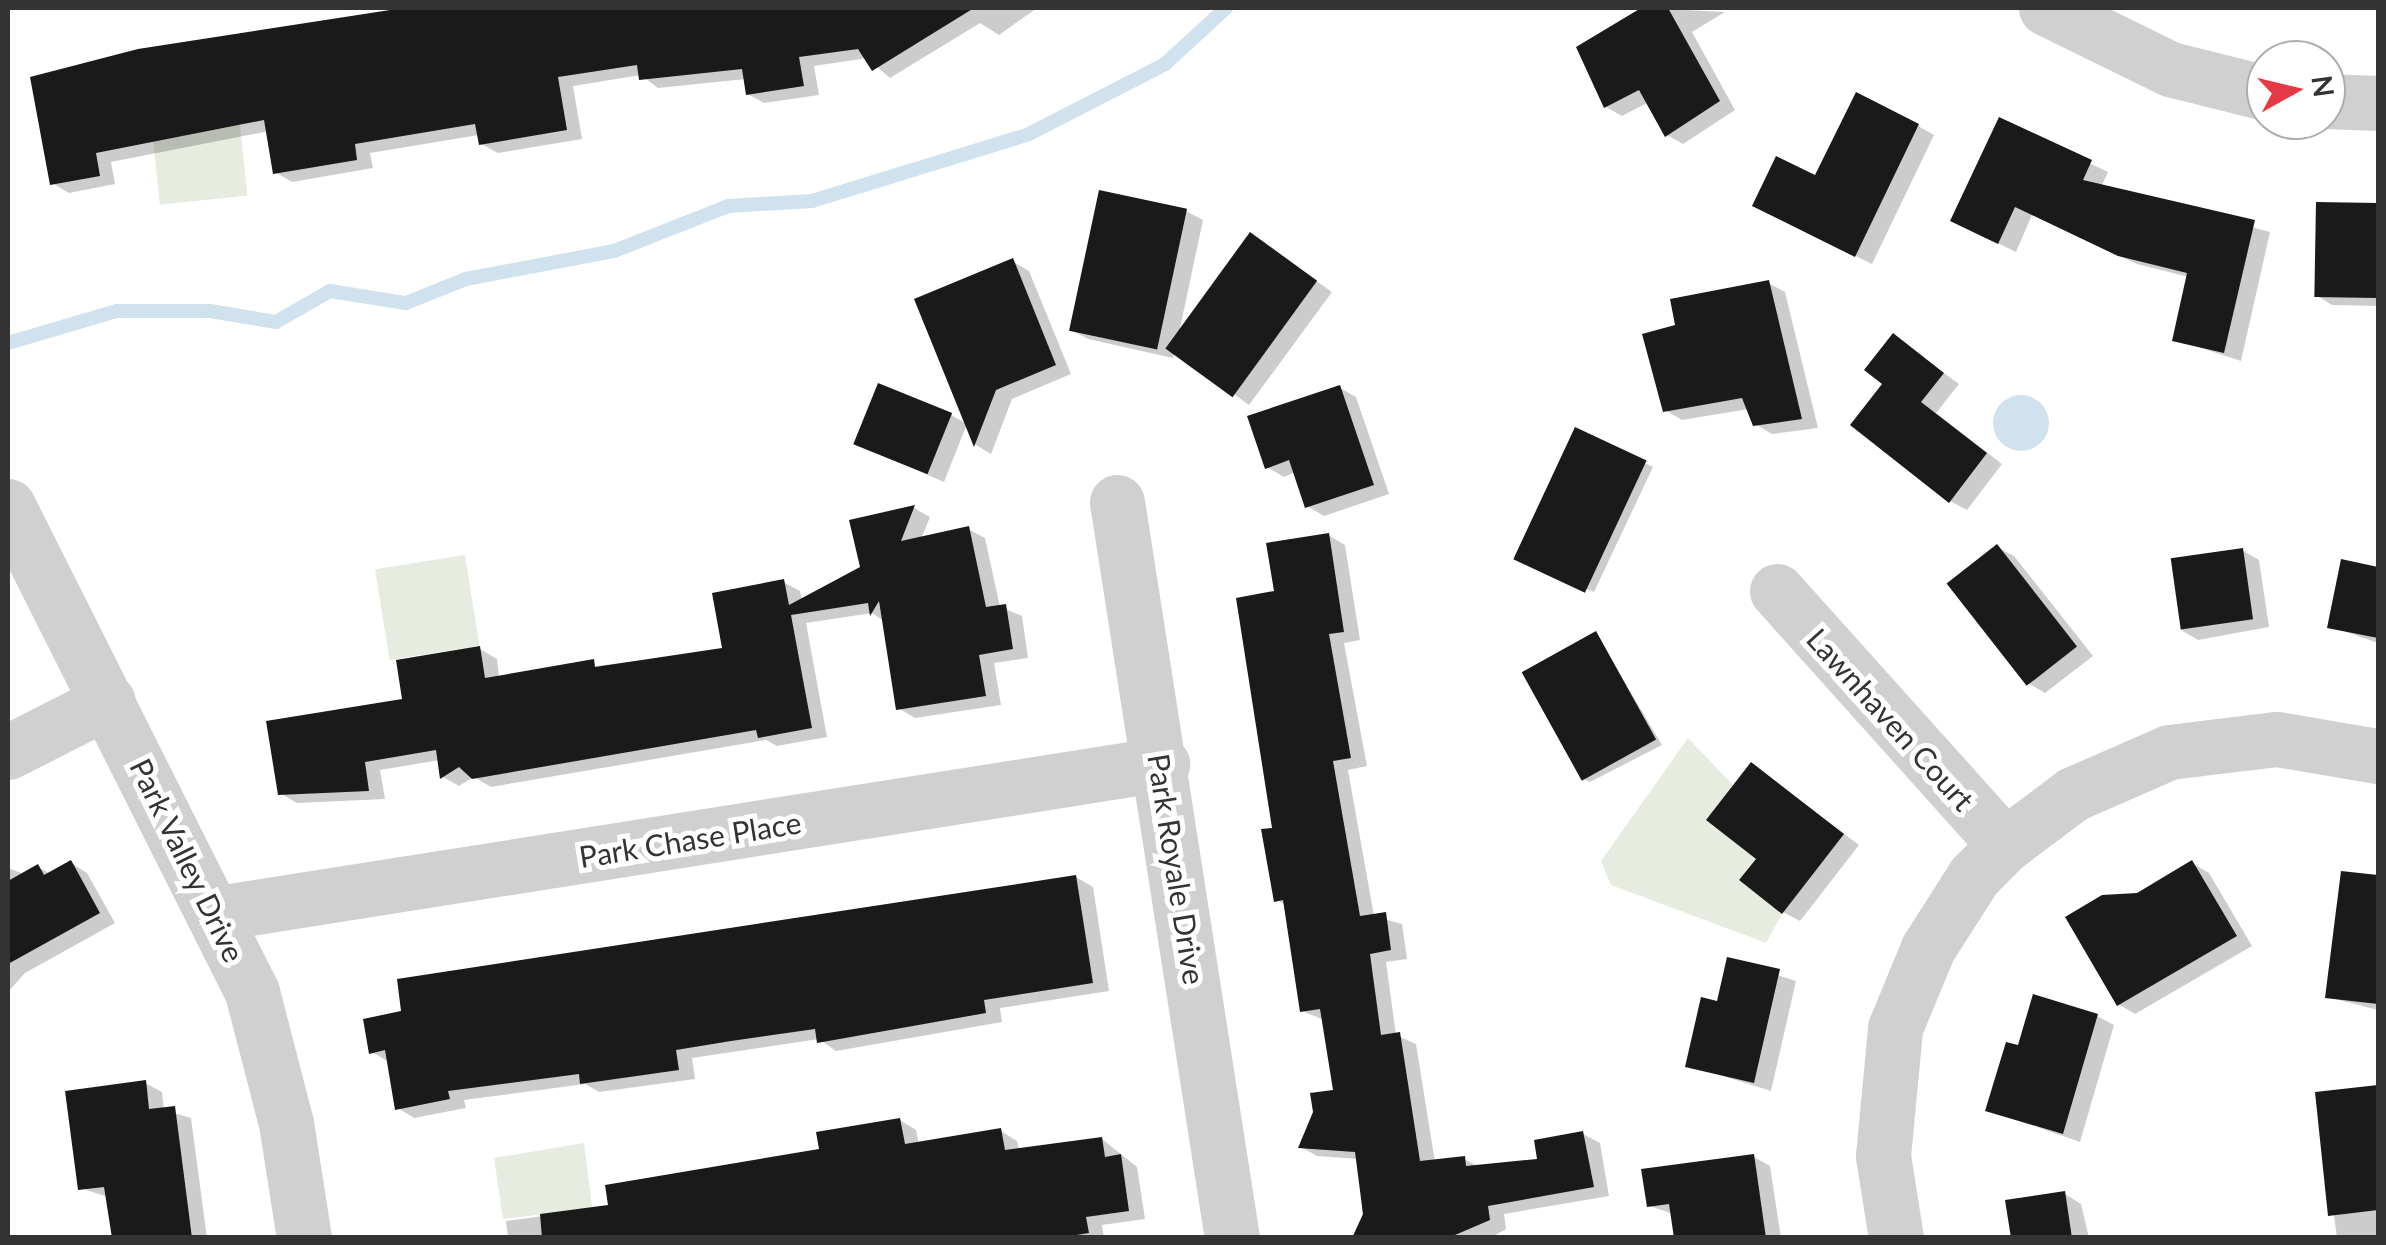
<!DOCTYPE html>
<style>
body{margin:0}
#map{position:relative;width:2386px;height:1245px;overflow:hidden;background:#fff;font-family:Lato,sans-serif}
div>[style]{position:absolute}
.green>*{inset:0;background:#e6ecdf;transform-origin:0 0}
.water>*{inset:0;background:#cfe2ee}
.round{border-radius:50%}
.shadow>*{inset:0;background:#0003}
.stream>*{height:14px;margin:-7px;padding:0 7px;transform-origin:7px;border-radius:7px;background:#cfe2ee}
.building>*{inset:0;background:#1a1a1a;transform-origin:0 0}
.street>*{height:55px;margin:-27.5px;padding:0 27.5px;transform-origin:27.5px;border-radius:27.5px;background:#d0d0d0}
span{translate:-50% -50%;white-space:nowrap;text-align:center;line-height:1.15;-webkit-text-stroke:10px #fff;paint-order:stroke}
.street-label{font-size:30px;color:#333}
.frame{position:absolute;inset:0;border:10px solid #333;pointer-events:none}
.north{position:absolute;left:2246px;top:40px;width:100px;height:100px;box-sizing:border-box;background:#fff;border:2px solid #adadad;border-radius:50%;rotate:82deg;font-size:28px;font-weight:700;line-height:40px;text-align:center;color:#333}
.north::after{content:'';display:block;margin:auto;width:35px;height:45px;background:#e63946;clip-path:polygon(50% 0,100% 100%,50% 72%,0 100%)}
</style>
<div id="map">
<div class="green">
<div style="left:240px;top:125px;width:71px;height:88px;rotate:84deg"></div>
<div style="left:465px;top:555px;width:92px;height:91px;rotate:81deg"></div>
<div style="clip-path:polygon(1688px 738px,1733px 785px,1707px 820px,1756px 859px,1739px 880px,1782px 914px,1766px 943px,1611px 885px,1601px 861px)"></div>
<div style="clip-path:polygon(584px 1143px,594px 1223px,575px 1210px,503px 1219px,494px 1158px)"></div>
</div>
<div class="water">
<div class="round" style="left:1993px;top:395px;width:56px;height:56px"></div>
</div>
<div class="shadow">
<div style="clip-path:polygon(406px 8px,1037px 8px,999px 35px,980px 23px,890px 78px,867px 58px,814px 66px,819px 95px,764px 103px,748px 94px,746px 79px,658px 88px,641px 75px,573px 86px,582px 139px,498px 153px,481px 144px,479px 135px,370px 153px,373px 168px,292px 182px,275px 172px,269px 131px,111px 162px,115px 184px,69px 193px,52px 183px,139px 51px)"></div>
<div style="clip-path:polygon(1646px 8px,1725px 12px,1692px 32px,1735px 110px,1683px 144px,1667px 135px,1649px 102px,1622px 116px,1606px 107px,1579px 48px)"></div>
<div style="clip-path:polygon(2000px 120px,2108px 172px,2101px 187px,2270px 232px,2241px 361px,2174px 339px,2189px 277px,2137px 264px,2032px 215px,2016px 252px,1970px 230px)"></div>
<div style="clip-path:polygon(1918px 126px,1934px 135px,1872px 264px,1772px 215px,1816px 179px)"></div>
<div style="clip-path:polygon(2318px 205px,2378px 206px,2378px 306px,2332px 305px,2316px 295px)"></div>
<div style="clip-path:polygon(1186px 211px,1203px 220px,1179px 333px,1251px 235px,1332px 292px,1249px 405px,1175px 352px,1173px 358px,1088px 339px,1071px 330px)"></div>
<div style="clip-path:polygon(1012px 261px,1029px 271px,1071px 374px,1012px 399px,991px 454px,976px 445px,918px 301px)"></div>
<div style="clip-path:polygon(1768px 283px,1785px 292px,1818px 428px,1772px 434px,1755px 424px,1749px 409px,1682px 420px,1665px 410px,1678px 327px)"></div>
<div style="clip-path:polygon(1893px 336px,1959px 384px,1936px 413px,2002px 464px,1967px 510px,1950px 501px,1886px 383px)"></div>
<div style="clip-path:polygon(1340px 388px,1356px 397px,1389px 494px,1324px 516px,1307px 506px,1296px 472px,1284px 477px,1267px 467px)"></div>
<div style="clip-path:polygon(951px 415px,967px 424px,944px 482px,857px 444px)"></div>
<div style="clip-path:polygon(1577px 431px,1653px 467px,1594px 592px,1533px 567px)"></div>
<div style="clip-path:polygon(914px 508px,930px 517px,921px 539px,968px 529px,985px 538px,1000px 607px,1022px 616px,1028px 658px,994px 663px,1001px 705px,915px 718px,898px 708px,884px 621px,872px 613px,806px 623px,827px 737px,777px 746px,766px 740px,491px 787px,474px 777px,459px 786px,443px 777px,440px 760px,380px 770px,385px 799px,297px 803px,280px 793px,480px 649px,497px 659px,499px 678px,725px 650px,783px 582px,800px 591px,802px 601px,862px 569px,852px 522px)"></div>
<div style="clip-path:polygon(1328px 535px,1345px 545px,1360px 640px,1344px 643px,1367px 766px,1348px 770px,1374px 916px,1402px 924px,1407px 959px,1386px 962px,1396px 1035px,1416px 1044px,1435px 1162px,1464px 1159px,1479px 1167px,1540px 1161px,1583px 1134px,1600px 1143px,1609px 1196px,1504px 1214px,1506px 1229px,1490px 1238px,1364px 1238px,1359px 1159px,1317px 1156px,1301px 1147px,1336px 1092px,1324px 1020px,1302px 1011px,1287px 906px,1277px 900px,1277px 593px)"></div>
<div style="clip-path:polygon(1997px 547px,2014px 556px,2093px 656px,2045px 693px,2028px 683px)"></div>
<div style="clip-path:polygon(2242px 550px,2259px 560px,2269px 627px,2198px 640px,2181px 630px)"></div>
<div style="clip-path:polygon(2343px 562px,2378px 570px,2378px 643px,2330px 626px)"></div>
<div style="clip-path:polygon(1596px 634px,1662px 745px,1590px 782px,1582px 778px)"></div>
<div style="clip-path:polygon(1752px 765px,1859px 845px,1800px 921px,1783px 912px,1759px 858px)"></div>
<div style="clip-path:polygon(71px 863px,87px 873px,115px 923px,25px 973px,8px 992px,8px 868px,24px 874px,38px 867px,51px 874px)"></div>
<div style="clip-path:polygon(2192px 863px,2209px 873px,2252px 946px,2135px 1014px,2118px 1004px,2137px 895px)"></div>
<div style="clip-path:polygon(2343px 874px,2378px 878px,2378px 1010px,2328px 997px)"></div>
<div style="clip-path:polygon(1076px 877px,1093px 887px,1109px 991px,1000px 1008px,1002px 1022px,836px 1051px,819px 1039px,692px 1058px,695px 1079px,599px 1092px,585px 1084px,464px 1100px,466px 1108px,414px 1118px,398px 1108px,389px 1062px,372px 1052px)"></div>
<div style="clip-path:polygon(1729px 960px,1796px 981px,1771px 1091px,1688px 1065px,1719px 1004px)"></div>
<div style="clip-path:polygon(2097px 1016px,2114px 1025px,2080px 1142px,1988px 1110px,2020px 1048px)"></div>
<div style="clip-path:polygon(145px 1083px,162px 1092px,164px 1110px,191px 1118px,207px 1238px,115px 1238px,108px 1197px,80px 1188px)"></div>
<div style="clip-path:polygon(2378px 1088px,2378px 1238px,2337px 1238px,2318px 1094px)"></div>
<div style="clip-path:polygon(900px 1120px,916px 1130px,919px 1144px,1001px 1131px,1017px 1141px,1019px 1151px,1102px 1139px,1137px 1167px,1145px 1219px,1102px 1225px,1104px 1238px,508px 1238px,506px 1221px,611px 1207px,822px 1151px)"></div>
<div style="clip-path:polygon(1754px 1157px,1770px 1166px,1781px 1238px,1677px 1238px,1673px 1214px,1650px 1206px)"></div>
<div style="clip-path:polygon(2065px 1194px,2081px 1204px,2089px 1238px,2014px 1238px)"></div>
</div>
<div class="stream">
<div style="left:8px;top:343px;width:114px;rotate:-16.4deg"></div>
<div style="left:117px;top:311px;width:93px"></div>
<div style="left:210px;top:311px;width:67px;rotate:9.5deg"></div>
<div style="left:276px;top:322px;width:62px;rotate:-29.9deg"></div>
<div style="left:330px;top:291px;width:77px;rotate:9deg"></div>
<div style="left:406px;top:303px;width:65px;rotate:-21.8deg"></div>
<div style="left:466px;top:279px;width:151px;rotate:-10.7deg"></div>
<div style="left:614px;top:251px;width:123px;rotate:-21.5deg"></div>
<div style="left:728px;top:206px;width:84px;rotate:-3.4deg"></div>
<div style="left:812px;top:201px;width:225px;rotate:-17.1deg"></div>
<div style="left:1027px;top:135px;width:155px;rotate:-27.2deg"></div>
<div style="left:1165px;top:64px;width:83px;rotate:-42.6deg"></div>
</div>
<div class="building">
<div style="clip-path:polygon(403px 8px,974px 8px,872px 71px,858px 49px,799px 57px,804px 86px,746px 95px,742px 69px,639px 80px,637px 65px,558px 77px,567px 130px,479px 145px,475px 124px,355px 144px,357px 160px,273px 174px,264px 120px,96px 153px,100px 176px,50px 185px,30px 77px,138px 49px)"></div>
<div style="clip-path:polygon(1641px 8px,1668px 8px,1720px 101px,1665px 137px,1639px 90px,1604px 108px,1576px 47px)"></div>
<div style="clip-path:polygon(1856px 92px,1919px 124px,1855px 257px,1752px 206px,1776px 156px,1815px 175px)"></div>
<div style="clip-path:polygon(1999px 117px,2092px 160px,2083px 180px,2255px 220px,2224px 353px,2172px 341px,2187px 273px,2118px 256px,2015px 207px,1998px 244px,1950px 221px)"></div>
<div style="left:1099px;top:190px;width:90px;height:144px;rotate:12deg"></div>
<div style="left:2316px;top:202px;width:62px;height:95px;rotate:1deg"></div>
<div style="left:1250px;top:232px;width:83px;height:144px;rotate:36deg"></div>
<div style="clip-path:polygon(1013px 258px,1056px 365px,996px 390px,974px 447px,914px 299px)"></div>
<div style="clip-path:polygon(1769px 280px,1802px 419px,1753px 426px,1742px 398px,1663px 412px,1642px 334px,1675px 325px,1670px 299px)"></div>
<div style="clip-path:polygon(1893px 333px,1944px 373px,1921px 402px,1987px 453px,1949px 503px,1850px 425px,1882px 384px,1864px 370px)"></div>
<div style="left:878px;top:383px;width:80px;height:66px;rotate:22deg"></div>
<div style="clip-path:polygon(1340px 385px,1374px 485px,1305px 508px,1289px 460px,1265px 469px,1247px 416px)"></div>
<div style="left:1575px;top:427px;width:79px;height:146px;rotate:25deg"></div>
<div style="clip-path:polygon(915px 505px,901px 541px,969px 526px,986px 607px,1006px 604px,1013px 649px,979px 655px,986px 696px,896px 710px,879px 601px,870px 616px,868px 603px,791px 615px,812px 728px,758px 738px,756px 730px,472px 779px,459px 767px,440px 779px,436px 750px,365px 762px,369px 791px,278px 795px,266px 721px,402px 699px,396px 660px,480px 646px,485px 678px,594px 659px,595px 667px,722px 648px,712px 593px,784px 579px,789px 605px,860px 567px,849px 520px)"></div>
<div style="clip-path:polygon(1329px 533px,1344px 632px,1329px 634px,1351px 758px,1333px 761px,1360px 916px,1386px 912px,1391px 950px,1370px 954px,1381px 1035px,1400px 1032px,1420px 1161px,1465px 1156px,1466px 1166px,1537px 1159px,1534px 1140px,1583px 1131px,1594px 1187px,1488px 1206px,1490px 1220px,1448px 1238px,1352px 1238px,1363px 1214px,1355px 1152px,1298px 1148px,1313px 1112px,1310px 1093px,1333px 1090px,1320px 1009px,1300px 1012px,1283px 900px,1274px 902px,1261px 829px,1272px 828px,1236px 598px,1274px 591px,1266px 543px)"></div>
<div style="left:1997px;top:544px;width:130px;height:64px;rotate:52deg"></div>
<div style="left:2243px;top:548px;width:72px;height:73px;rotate:82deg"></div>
<div style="clip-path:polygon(2341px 559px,2378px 567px,2378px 638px,2327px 628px)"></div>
<div style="left:1596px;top:631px;width:124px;height:85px;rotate:61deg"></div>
<div style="clip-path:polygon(1751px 762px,1844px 834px,1782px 914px,1739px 880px,1756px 859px,1706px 820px)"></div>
<div style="clip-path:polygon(71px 860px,100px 913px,8px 964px,8px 881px,38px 864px,44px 875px)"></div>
<div style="clip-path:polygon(2192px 860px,2237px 936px,2117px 1006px,2065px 917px,2102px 895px,2137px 893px)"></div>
<div style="clip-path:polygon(2341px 871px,2378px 875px,2378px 1004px,2325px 998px)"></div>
<div style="clip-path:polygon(1076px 875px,1093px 983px,984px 1000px,986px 1013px,817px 1043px,815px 1029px,731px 1041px,676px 1050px,679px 1070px,580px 1084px,579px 1074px,448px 1091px,450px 1099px,395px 1110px,385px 1050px,369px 1054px,363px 1019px,401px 1011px,397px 979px)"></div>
<div style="clip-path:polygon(1727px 957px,1780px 969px,1754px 1083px,1685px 1067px,1701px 997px,1717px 1001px)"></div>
<div style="clip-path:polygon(2033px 994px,2098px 1014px,2063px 1134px,1985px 1111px,2006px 1042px,2018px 1045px)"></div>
<div style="clip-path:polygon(146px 1080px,149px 1109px,175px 1106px,192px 1238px,112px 1238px,104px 1187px,78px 1190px,65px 1091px)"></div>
<div style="clip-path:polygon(2378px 1085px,2378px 1210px,2328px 1216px,2315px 1092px)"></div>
<div style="clip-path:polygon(900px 1118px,905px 1144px,1001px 1128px,1005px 1150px,1102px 1137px,1105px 1157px,1121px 1154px,1129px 1211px,1086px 1217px,1089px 1233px,1058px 1238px,542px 1238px,540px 1214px,608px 1205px,605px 1185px,819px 1149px,816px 1132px)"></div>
<div style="clip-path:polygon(1754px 1154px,1766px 1238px,1674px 1238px,1669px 1204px,1647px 1207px,1641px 1169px)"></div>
<div style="clip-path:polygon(2065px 1191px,2072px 1238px,2011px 1238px,2005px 1200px)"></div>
</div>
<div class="street">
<div style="left:2046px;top:8px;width:138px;rotate:26.2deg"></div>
<div style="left:2170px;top:69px;width:99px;rotate:14deg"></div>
<div style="left:2326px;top:101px;width:52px;rotate:2.2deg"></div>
<div style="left:1117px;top:502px;width:745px;rotate:81.12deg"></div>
<div style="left:8px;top:506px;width:544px;rotate:63.34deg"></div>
<div style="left:252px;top:992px;width:135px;rotate:75.5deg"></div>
<div style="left:286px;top:1123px;width:116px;rotate:81.1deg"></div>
<div style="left:1777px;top:591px;width:341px;rotate:48.1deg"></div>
<div style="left:8px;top:752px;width:112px;rotate:-27deg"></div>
<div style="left:218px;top:913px;width:956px;rotate:-8.97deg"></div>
<div style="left:1896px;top:1238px;width:83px;rotate:-99deg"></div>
<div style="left:1883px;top:1156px;width:129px;rotate:-84.6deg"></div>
<div style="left:1895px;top:1028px;width:87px;rotate:-67.6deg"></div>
<div style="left:1928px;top:948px;width:85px;rotate:-57.4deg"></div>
<div style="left:1974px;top:876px;width:44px;rotate:-45deg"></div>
<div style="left:2005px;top:845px;width:85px;rotate:-36.9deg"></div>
<div style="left:2073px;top:794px;width:105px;rotate:-23.6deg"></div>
<div style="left:2169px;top:752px;width:109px;rotate:-6.9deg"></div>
<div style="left:2277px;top:739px;width:102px;rotate:9.6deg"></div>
</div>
<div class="street-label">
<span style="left:1891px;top:719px;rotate:48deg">Lawnhaven Court</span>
<span style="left:690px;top:839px;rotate:-9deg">Park Chase Place</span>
<span style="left:188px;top:860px;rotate:64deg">Park Valley Drive</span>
<span style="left:1177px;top:869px;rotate:81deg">Park Royale Drive</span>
</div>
<div class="frame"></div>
<div class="north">N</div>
</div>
